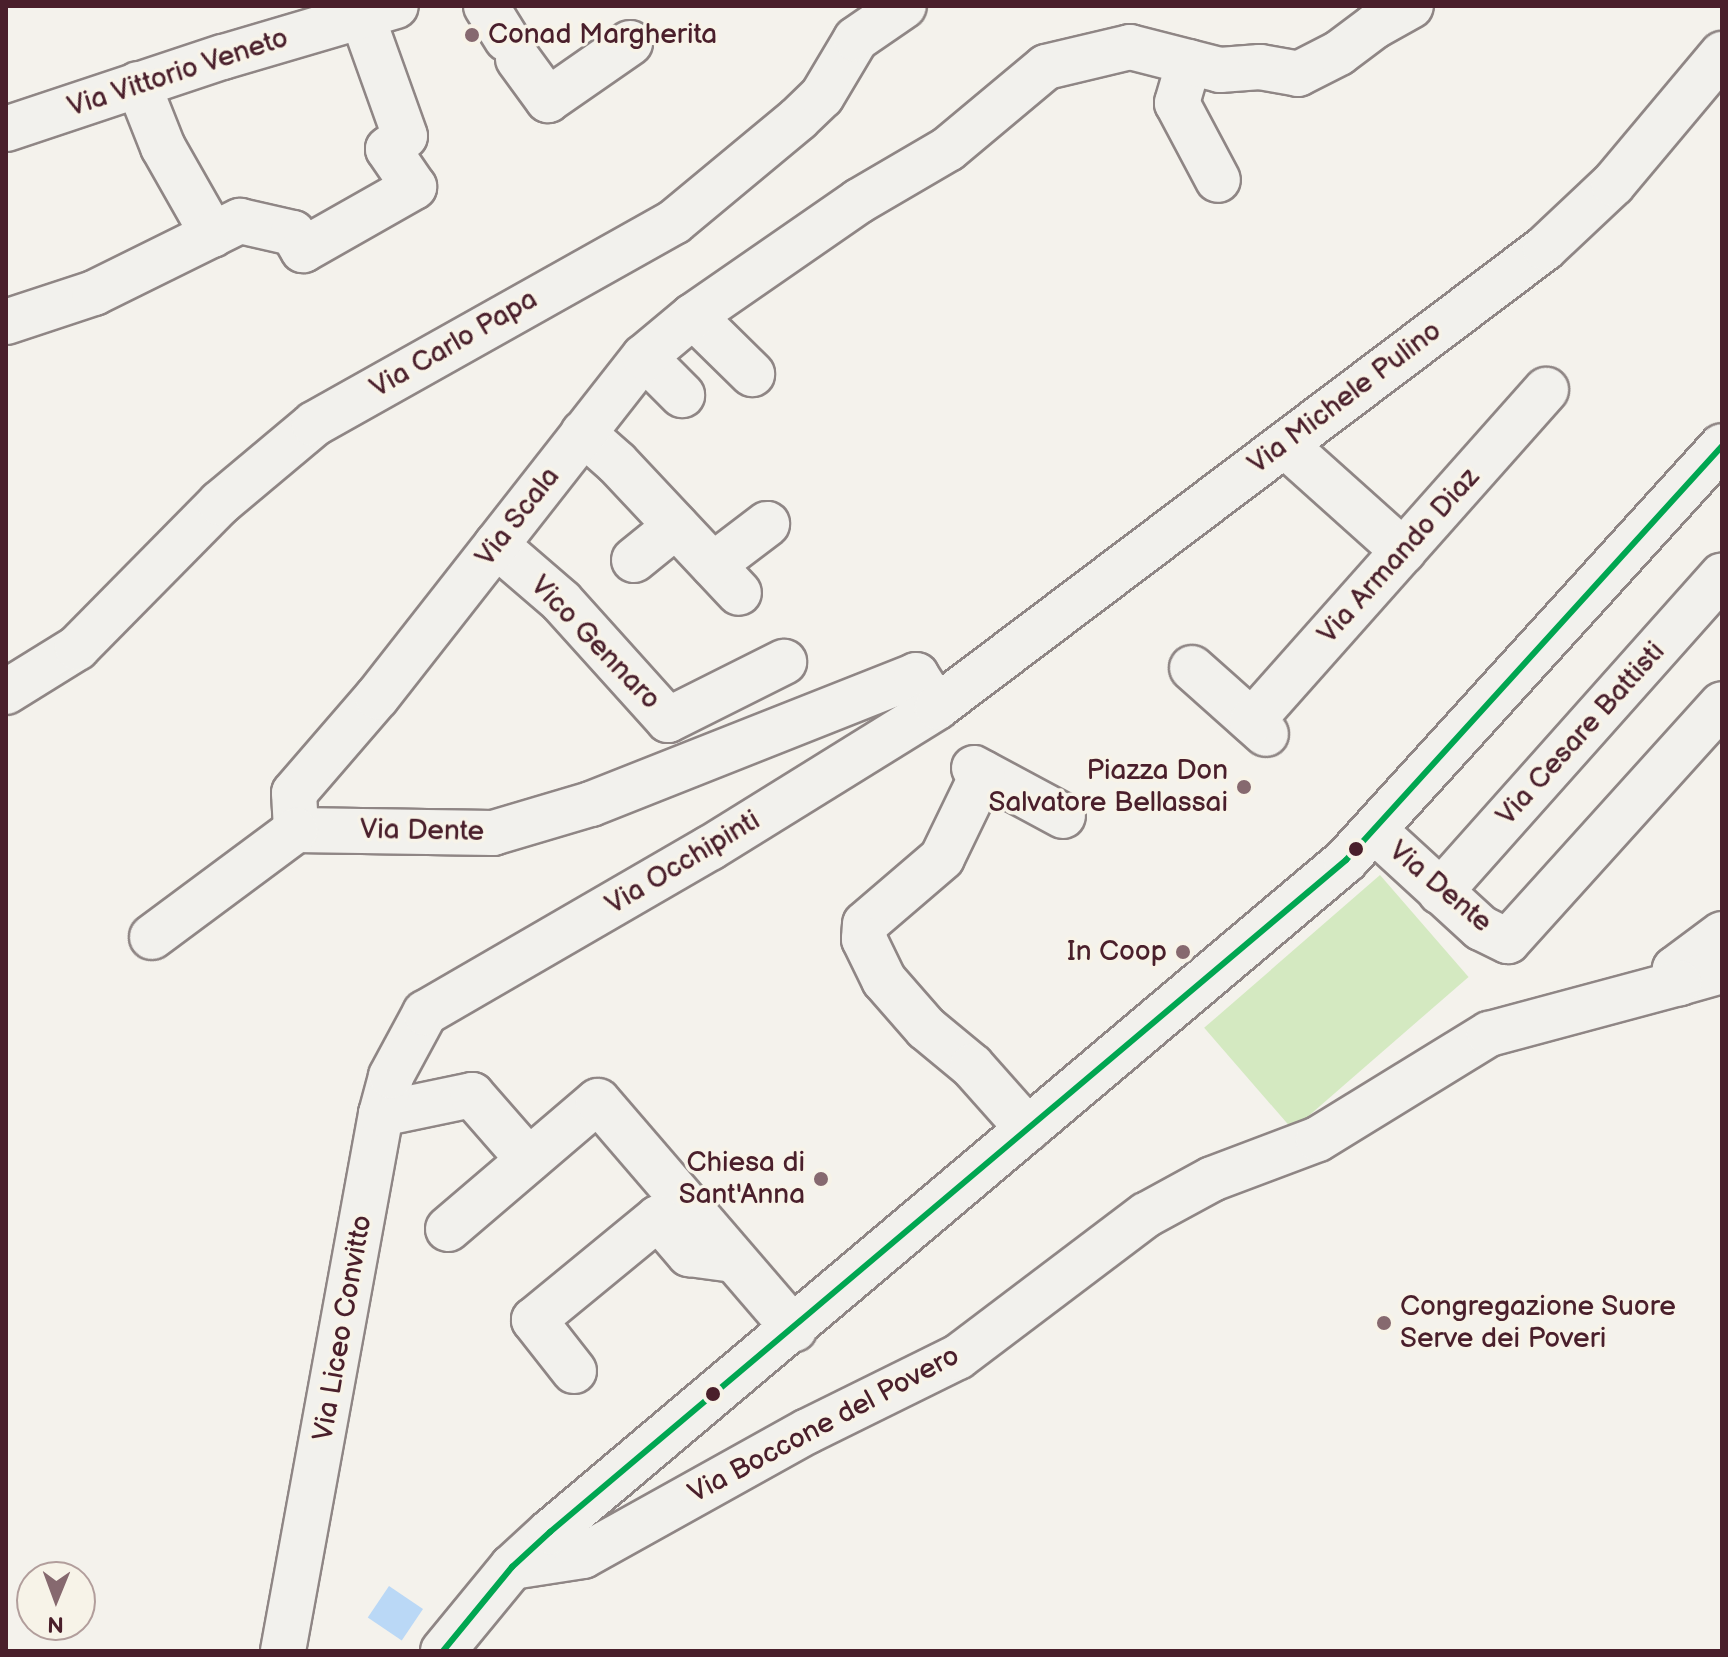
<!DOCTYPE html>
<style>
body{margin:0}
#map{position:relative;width:1728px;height:1657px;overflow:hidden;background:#f4f2ec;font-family:"Balsamiq Sans",sans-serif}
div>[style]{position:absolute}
.green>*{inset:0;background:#d4e9c1;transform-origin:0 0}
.water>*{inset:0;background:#bad8f6;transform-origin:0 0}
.roads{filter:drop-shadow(2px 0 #8f8685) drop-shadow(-2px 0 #8f8685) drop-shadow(0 2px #8f8685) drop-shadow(0 -2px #8f8685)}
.minor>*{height:44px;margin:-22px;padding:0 22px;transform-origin:22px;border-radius:22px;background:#f2f1ed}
.tertiary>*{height:44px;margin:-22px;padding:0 22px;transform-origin:22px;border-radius:22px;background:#f2f1ed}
.bus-1>*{height:6px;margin:-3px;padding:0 3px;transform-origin:3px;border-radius:3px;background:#00a651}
.dots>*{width:22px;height:22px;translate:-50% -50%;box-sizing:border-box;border:4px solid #f7f3e8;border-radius:50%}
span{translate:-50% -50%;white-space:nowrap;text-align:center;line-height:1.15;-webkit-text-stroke:7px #f7f3e8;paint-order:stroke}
.poi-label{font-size:28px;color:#4a1f2b}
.left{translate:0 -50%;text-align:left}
.right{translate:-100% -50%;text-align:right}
.street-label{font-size:28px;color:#4a1f2b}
.frame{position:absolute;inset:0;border:8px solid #4a1f2b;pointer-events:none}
.north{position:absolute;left:16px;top:1561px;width:80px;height:80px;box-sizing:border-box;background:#f7f3e8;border:2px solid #b29e9c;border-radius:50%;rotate:181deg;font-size:22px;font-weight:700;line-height:32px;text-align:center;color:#4a1f2b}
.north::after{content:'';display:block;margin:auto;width:28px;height:36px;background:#86696f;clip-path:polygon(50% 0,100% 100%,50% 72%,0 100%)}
</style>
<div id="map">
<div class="green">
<div style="left:1380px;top:875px;width:135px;height:233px;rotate:49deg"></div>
</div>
<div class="water">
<div style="left:389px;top:1586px;width:41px;height:38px;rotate:34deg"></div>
</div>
<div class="roads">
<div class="minor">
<div style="left:486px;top:6px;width:39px;rotate:58deg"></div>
<div style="left:518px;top:59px;width:51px;rotate:53.8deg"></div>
<div style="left:548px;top:100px;width:100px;rotate:-34.8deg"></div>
<div style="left:1189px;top:62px;width:43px;rotate:106.3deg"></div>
<div style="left:1177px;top:103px;width:87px;rotate:62deg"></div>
<div style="left:138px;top:84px;width:68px;rotate:68.4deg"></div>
<div style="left:163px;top:147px;width:101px;rotate:60.4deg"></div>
<div style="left:693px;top:316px;width:83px;rotate:44.5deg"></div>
<div style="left:6px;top:322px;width:93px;rotate:-18.2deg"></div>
<div style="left:94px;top:293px;width:163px;rotate:-26.3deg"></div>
<div style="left:240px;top:221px;width:54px;rotate:12.8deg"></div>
<div style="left:293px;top:233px;width:20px;rotate:60deg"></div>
<div style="left:303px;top:250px;width:128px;rotate:-29.6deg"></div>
<div style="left:414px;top:187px;width:46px;rotate:-124.4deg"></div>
<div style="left:388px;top:149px;width:21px;rotate:-37deg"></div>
<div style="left:405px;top:136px;width:127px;rotate:-109.7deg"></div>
<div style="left:644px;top:357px;width:54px;rotate:45deg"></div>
<div style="left:583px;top:433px;width:45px;rotate:41.4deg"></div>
<div style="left:617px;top:463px;width:178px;rotate:46.8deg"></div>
<div style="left:1285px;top:445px;width:159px;rotate:41.9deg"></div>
<div style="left:496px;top:545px;width:86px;rotate:40.7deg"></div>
<div style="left:561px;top:601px;width:160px;rotate:48deg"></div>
<div style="left:668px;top:720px;width:130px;rotate:-26.6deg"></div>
<div style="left:634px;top:560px;width:54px;rotate:-39deg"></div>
<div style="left:713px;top:565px;width:68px;rotate:-37.2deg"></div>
<div style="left:1192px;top:668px;width:99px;rotate:41.7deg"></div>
<div style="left:6px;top:692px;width:84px;rotate:-31.8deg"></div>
<div style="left:77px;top:648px;width:204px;rotate:-45.4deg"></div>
<div style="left:220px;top:503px;width:123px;rotate:-40deg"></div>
<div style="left:314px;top:424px;width:413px;rotate:-29.3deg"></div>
<div style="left:674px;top:222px;width:161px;rotate:-39.7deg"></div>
<div style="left:798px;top:119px;width:33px;rotate:-44deg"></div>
<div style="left:822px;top:96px;width:66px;rotate:-59.2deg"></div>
<div style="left:856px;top:39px;width:58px;rotate:-34.5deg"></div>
<div style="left:1252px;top:721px;width:443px;rotate:-48.4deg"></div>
<div style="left:974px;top:768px;width:101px;rotate:28.3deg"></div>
<div style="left:983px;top:773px;width:94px;rotate:115.8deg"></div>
<div style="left:942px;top:858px;width:101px;rotate:139.4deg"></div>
<div style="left:865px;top:924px;width:15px;rotate:94deg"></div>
<div style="left:864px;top:939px;width:46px;rotate:64deg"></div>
<div style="left:884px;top:980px;width:64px;rotate:48.8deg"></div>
<div style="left:926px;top:1028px;width:60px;rotate:39.6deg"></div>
<div style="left:972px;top:1066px;width:84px;rotate:48.4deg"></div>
<div style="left:296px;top:830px;width:37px;rotate:-93deg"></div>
<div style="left:294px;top:793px;width:127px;rotate:-49.2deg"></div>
<div style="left:377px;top:697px;width:432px;rotate:-51.9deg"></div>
<div style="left:644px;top:357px;width:64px;rotate:-39.9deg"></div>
<div style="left:693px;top:316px;width:202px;rotate:-34.7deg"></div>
<div style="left:859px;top:201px;width:103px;rotate:-30.3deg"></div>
<div style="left:948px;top:149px;width:128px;rotate:-39.9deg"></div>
<div style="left:1046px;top:67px;width:86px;rotate:-13.4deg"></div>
<div style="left:1130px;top:47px;width:93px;rotate:14.3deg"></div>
<div style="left:1220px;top:70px;width:40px;rotate:-4.3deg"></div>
<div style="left:1260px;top:67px;width:39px;rotate:10deg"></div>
<div style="left:1298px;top:74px;width:46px;rotate:-27.1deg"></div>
<div style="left:1339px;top:53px;width:45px;rotate:-36.9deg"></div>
<div style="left:1375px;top:26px;width:41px;rotate:-29.1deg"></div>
<div style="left:296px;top:830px;width:197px;rotate:0.9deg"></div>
<div style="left:493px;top:833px;width:102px;rotate:-16.5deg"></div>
<div style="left:591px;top:804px;width:350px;rotate:-21.6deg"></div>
<div style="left:916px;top:675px;width:38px;rotate:57deg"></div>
<div style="left:1374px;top:830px;width:145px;rotate:42.5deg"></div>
<div style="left:1481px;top:928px;width:30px;rotate:26deg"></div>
<div style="left:1508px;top:941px;width:319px;rotate:-47.9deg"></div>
<div style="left:1440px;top:892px;width:424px;rotate:-48.3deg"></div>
<div style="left:1722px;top:934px;width:59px;rotate:143.3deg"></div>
<div style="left:1675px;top:969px;width:15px;rotate:74deg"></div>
<div style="left:1679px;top:983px;width:45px;rotate:-15.6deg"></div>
<div style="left:152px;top:937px;width:179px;rotate:-36.6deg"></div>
<div style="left:381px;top:1114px;width:93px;rotate:-11.8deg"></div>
<div style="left:472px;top:1095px;width:86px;rotate:48.8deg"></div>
<div style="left:448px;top:1229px;width:197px;rotate:-40.5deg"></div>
<div style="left:598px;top:1101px;width:301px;rotate:49.3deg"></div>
<div style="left:574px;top:1371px;width:65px;rotate:-128.1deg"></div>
<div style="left:534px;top:1320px;width:161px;rotate:-39.4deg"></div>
<div style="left:658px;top:1218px;width:48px;rotate:49.3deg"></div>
<div style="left:689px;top:1254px;width:45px;rotate:7.6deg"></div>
<div style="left:512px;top:1567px;width:72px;rotate:-8.8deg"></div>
<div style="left:583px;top:1556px;width:257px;rotate:-29.1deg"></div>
<div style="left:808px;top:1431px;width:167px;rotate:-26.3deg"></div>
<div style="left:958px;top:1357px;width:236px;rotate:-37.1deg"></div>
<div style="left:1146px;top:1215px;width:75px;rotate:-28.6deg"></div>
<div style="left:1212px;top:1179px;width:113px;rotate:-20.7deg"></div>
<div style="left:1318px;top:1139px;width:201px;rotate:-31.6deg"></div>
<div style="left:1489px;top:1034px;width:197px;rotate:-15deg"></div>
<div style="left:283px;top:1651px;width:546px;rotate:-79.66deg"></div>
<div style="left:381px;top:1114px;width:39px;rotate:-75deg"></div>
<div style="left:391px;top:1076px;width:72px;rotate:-61.6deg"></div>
<div style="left:425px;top:1013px;width:329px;rotate:-30.1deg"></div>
<div style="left:710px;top:848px;width:267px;rotate:-31.8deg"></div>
<div style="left:937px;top:707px;width:762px;rotate:-37.05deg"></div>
<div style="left:1545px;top:248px;width:93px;rotate:-43.3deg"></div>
<div style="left:1613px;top:184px;width:170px;rotate:-50deg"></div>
<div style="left:443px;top:1651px;width:109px;rotate:-50.6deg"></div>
<div style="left:512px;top:1567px;width:52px;rotate:-42.6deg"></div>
<div style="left:550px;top:1532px;width:1042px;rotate:-40.17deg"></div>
<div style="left:1346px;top:860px;width:559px;rotate:-47.75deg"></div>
</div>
<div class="tertiary">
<div style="left:6px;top:129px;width:229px;rotate:-18.4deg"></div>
<div style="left:223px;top:57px;width:180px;rotate:-16.4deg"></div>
</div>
</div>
<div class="bus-1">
<div style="left:443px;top:1651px;width:109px;rotate:-50.6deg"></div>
<div style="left:512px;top:1567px;width:52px;rotate:-42.6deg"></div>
<div style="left:550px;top:1532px;width:1042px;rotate:-40.17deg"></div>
<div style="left:1346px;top:860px;width:559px;rotate:-47.75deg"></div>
</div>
<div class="dots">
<div style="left:472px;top:35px;background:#86696f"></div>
<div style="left:1244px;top:787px;background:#86696f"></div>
<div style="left:1356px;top:849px;background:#4a1f2b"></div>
<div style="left:1183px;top:952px;background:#86696f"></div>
<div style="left:821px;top:1179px;background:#86696f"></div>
<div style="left:1384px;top:1323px;background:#86696f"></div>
<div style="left:713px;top:1394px;background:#4a1f2b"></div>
</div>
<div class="poi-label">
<span class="left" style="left:488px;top:35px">Conad Margherita</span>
<span class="right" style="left:1228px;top:787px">Piazza Don<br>Salvatore Bellassai</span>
<span class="right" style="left:1167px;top:952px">In Coop</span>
<span class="right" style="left:805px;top:1179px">Chiesa di<br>Sant'Anna</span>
<span class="left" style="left:1400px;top:1323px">Congregazione Suore<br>Serve dei Poveri</span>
</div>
<div class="street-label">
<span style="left:178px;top:73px;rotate:-18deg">Via Vittorio Veneto</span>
<span style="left:454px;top:344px;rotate:-30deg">Via Carlo Papa</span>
<span style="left:1345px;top:398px;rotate:-37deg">Via Michele Pulino</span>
<span style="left:518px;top:517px;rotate:-52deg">Via Scala</span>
<span style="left:1399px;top:556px;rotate:-48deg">Via Armando Diaz</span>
<span style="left:595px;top:643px;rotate:46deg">Vico Gennaro</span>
<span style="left:1581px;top:734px;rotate:-48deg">Via Cesare Battisti</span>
<span style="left:422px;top:831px;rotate:1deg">Via Dente</span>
<span style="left:683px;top:863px;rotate:-31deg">Via Occhipinti</span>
<span style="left:1440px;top:887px;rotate:40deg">Via Dente</span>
<span style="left:343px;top:1328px;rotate:-80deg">Via Liceo Convitto</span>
<span style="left:824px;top:1425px;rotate:-28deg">Via Boccone del Povero</span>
</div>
<div class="frame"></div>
<div class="north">N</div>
</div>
